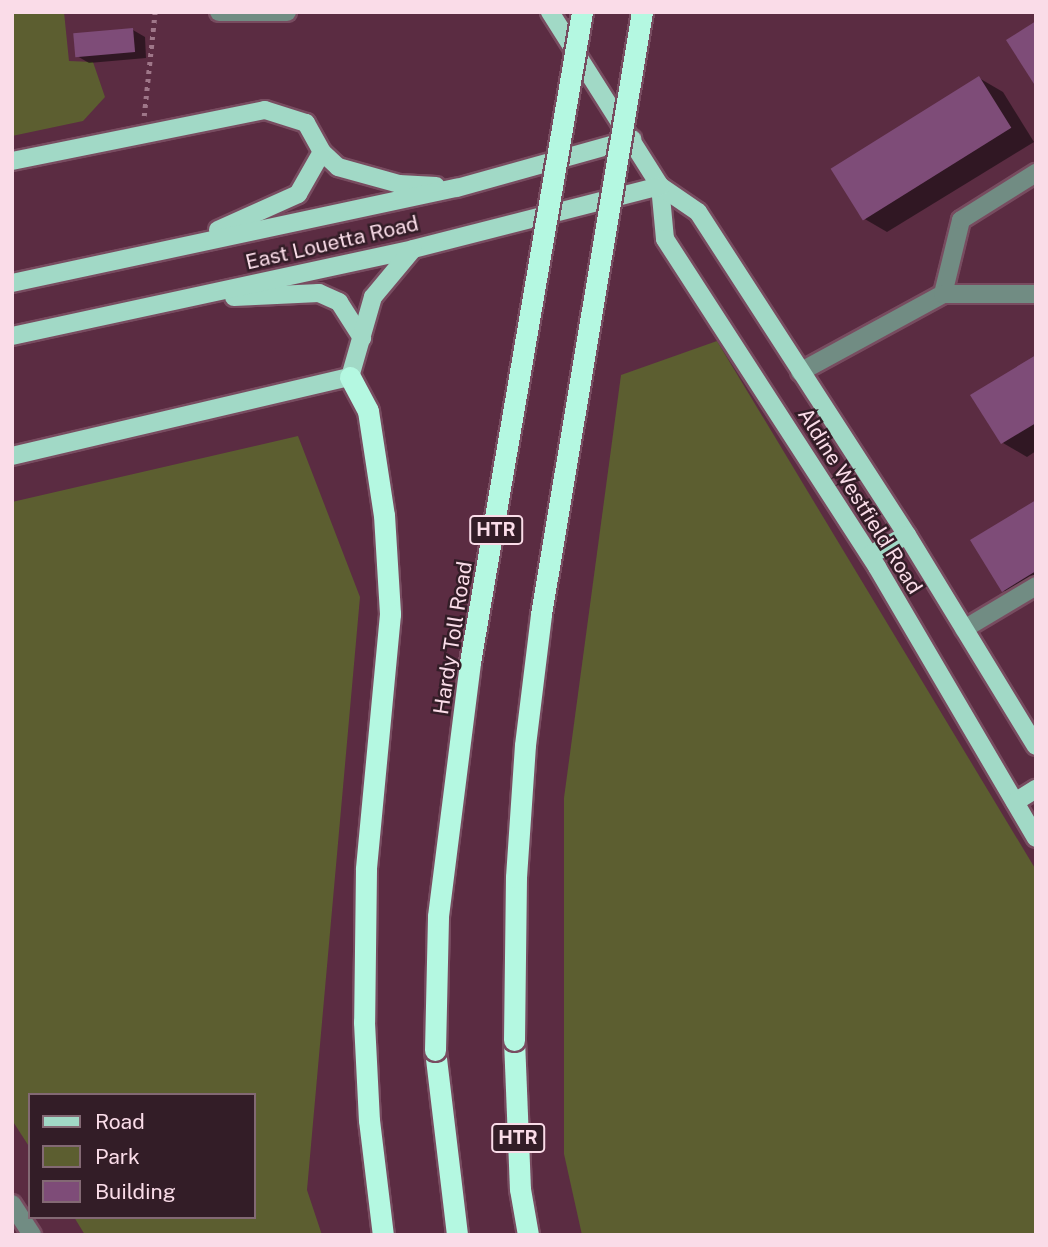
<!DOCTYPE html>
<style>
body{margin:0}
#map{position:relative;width:1048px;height:1247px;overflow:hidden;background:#5b2c42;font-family:"Public Sans",sans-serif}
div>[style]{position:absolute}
.green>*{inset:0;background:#5c5e30}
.shadow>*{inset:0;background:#0007}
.building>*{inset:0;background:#7e4c78;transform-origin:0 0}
.path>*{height:4.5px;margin-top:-2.25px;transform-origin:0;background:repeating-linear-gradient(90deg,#9f7789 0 3.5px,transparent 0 8.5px)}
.roads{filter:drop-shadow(2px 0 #784c60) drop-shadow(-2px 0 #784c60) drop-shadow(0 2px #784c60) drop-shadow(0 -2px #784c60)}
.minor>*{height:18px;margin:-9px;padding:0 9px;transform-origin:9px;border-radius:9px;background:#718c83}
.major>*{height:18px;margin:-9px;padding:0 9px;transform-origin:9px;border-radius:9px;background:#a1d9c6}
.highway>*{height:21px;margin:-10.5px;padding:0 10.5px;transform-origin:10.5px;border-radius:10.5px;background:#b4f8e1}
.bridges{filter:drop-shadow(2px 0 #784c60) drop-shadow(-2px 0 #784c60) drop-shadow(0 2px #784c60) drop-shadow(0 -2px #784c60)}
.highway-bridge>*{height:21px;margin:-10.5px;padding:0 10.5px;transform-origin:10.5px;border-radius:10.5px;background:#b4f8e1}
span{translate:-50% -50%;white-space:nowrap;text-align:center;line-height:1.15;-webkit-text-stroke:5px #331d27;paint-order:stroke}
.shield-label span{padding:2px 5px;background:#331d27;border:2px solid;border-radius:5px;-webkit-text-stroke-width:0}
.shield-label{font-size:19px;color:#fadce8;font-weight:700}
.street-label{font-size:21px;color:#fadce8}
.frame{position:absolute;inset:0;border:14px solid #fadce8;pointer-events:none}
.legend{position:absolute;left:28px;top:1093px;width:228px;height:126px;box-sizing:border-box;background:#331d27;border:2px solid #836974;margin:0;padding:9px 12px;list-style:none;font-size:21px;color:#fadce8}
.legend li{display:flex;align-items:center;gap:14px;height:35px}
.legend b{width:35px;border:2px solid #836974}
</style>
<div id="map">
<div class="green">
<div style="clip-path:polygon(12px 12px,64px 12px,69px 61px,93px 62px,105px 97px,83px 121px,12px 136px)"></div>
<div style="clip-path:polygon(717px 341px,1036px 870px,1036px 1235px,582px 1235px,564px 1154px,564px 798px,621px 375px)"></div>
<div style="clip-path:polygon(298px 436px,360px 597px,307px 1190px,322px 1235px,85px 1235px,74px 1217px,254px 1217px,254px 1095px,30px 1095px,30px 1148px,12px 1120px,12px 502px)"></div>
</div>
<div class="shadow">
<div style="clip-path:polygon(133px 30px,145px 37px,146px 58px,89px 63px,77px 56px)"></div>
<div style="clip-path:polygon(979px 78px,1003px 92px,1034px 142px,887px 232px,863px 218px)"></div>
<div style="clip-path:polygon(1036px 357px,1036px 451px,1027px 457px,1003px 443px)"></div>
<div style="clip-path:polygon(1036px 502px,1036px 599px,1027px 604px,1003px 590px)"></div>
</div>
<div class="building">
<div style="clip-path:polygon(1036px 21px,1036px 87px,1006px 40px)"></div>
<div style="left:133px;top:28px;width:24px;height:60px;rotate:85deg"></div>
<div style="left:979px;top:76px;width:61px;height:175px;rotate:58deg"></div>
<div style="clip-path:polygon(1036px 355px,1036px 423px,1001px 444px,970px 395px)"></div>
<div style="clip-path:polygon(1036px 500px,1036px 571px,1002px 592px,970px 540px)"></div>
</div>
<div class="path">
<div style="left:144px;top:116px;width:105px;rotate:-84deg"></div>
</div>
<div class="roads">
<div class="minor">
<div style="left:219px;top:12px;width:68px"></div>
<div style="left:943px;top:294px;width:76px;rotate:-76.3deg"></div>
<div style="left:961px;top:220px;width:89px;rotate:-32.1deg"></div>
<div style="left:800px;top:372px;width:163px;rotate:-28.6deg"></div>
<div style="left:943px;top:294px;width:93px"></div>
<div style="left:964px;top:629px;width:84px;rotate:-30.8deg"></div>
<div style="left:12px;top:1204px;width:37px;rotate:57deg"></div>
</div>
<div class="major">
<div style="left:550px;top:12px;width:206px;rotate:57.7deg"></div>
<div style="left:660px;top:186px;width:53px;rotate:84.6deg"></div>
<div style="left:665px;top:239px;width:391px;rotate:57.1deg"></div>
<div style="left:877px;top:567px;width:314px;rotate:59.6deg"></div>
<div style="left:12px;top:161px;width:258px;rotate:-11.4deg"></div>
<div style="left:265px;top:110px;width:43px;rotate:17.6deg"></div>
<div style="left:306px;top:123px;width:33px;rotate:61deg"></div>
<div style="left:322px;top:152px;width:22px;rotate:43deg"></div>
<div style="left:338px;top:167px;width:63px;rotate:15.6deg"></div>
<div style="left:399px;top:184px;width:37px;rotate:3deg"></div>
<div style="left:660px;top:186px;width:46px;rotate:34.4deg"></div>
<div style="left:698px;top:212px;width:385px;rotate:57.1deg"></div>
<div style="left:907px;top:535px;width:247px;rotate:58.6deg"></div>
<div style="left:218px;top:230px;width:88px;rotate:-24.2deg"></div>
<div style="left:298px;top:194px;width:48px;rotate:-60.3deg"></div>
<div style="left:12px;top:283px;width:455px;rotate:-12.1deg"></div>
<div style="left:457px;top:188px;width:182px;rotate:-15.6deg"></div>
<div style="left:234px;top:297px;width:85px;rotate:-2.7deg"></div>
<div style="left:319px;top:293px;width:22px;rotate:24deg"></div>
<div style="left:339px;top:302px;width:43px;rotate:57.4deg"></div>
<div style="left:12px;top:336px;width:410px;rotate:-12.2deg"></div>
<div style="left:413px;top:249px;width:255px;rotate:-14.3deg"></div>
<div style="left:12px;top:456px;width:347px;rotate:-13.2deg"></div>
<div style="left:350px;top:377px;width:83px;rotate:-74deg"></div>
<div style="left:373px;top:297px;width:62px;rotate:-50.2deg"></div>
<div style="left:870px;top:555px;width:42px;rotate:-28.4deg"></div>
<div style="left:1015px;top:802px;width:25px;rotate:-32deg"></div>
</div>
<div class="highway">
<div style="left:350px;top:377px;width:38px;rotate:62deg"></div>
<div style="left:368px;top:411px;width:105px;rotate:81.3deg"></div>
<div style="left:384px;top:515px;width:99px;rotate:86.5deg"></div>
<div style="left:390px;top:614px;width:256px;rotate:95.4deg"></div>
<div style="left:366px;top:869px;width:153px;rotate:90.7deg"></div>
<div style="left:364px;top:1022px;width:98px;rotate:87.1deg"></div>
<div style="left:369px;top:1120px;width:116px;rotate:83.1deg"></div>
<div style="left:514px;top:1040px;width:149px;rotate:87.7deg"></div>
<div style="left:520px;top:1189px;width:47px;rotate:80.1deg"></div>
<div style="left:435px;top:1050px;width:186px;rotate:83.2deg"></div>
</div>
</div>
<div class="bridges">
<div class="highway-bridge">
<div style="left:514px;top:1040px;width:163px;rotate:-89.3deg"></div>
<div style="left:516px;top:877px;width:132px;rotate:-86.1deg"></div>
<div style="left:525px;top:745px;width:132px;rotate:-83deg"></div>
<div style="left:541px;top:614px;width:610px;rotate:-80.48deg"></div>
<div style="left:435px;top:1050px;width:134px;rotate:-88.7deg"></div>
<div style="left:438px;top:916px;width:256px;rotate:-82.8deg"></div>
<div style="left:470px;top:662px;width:660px;rotate:-80.22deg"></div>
</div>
</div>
<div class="shield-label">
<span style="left:496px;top:530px">HTR</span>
<span style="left:518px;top:1138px">HTR</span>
</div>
<div class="street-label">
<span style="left:332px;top:243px;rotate:-13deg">East Louetta Road</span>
<span style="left:860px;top:501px;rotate:58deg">Aldine Westfield Road</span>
<span style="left:453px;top:638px;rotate:-81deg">Hardy Toll Road</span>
</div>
<div class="frame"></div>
<ul class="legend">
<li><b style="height:9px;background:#a1d9c6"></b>Road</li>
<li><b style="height:19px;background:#5c5e30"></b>Park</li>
<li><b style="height:19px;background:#7e4c78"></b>Building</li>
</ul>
</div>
